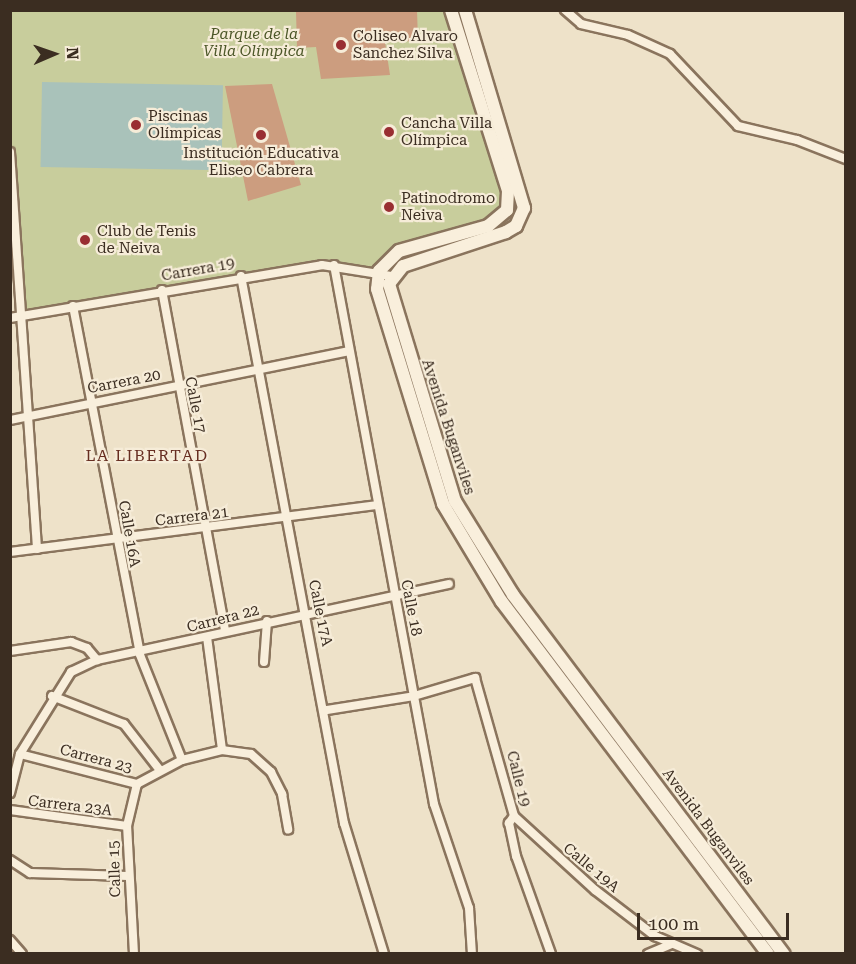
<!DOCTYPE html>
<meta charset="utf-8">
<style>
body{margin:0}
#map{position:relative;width:856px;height:964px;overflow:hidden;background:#eee2c9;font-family:"Roboto Serif",serif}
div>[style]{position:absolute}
.green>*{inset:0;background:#c8cd9c}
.water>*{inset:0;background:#a9c2ba;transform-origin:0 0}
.building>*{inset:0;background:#cc9d7f}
.roads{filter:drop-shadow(2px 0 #8a745d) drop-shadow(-2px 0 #8a745d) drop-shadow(0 2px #8a745d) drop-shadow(0 -2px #8a745d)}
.street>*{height:8px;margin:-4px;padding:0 4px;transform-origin:4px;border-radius:4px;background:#f9efdc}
.secondary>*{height:12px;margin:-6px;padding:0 6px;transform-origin:6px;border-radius:6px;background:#f9efdc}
.dots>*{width:16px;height:16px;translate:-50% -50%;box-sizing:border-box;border:3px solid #f6ecd8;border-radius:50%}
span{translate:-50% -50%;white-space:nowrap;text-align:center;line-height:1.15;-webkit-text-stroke:4.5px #f6ecd8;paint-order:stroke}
.park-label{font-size:15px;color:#4c5728;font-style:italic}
.poi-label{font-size:15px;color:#3b2d21}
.left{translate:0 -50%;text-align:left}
.street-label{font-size:15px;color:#3b2d21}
.neighbourhood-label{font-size:16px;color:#672e21;letter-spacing:1.5px}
.frame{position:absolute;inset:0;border:12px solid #3b2d21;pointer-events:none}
.north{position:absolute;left:24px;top:24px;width:60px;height:60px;-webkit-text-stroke:4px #f6ecd8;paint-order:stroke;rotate:88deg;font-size:16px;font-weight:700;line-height:24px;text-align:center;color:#3b2d21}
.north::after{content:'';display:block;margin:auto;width:21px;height:27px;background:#3b2d21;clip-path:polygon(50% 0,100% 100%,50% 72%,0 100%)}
.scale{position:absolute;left:637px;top:913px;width:152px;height:27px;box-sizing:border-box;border:3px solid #3b2d21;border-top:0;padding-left:8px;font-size:18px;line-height:21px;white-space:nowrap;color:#3b2d21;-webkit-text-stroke:4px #f6ecd8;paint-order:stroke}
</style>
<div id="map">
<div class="green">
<div style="clip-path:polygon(10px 11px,451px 11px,508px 191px,499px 221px,421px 243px,379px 271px,334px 265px,23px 316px,11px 152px)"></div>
</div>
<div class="water">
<div style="left:42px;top:82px;width:181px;height:85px;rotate:1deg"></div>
</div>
<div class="building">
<div style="clip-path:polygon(417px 10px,418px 41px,385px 42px,390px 75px,321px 79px,316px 47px,297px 48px,296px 12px)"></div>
<div style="clip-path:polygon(272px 84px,301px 185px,248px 201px,225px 86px)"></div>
</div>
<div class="roads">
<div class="street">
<div style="left:565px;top:10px;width:21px;rotate:41deg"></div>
<div style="left:581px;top:24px;width:48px;rotate:13.2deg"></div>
<div style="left:628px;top:35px;width:46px;rotate:24.3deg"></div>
<div style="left:670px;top:54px;width:99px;rotate:46.6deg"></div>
<div style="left:738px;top:126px;width:61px;rotate:13.3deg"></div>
<div style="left:797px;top:140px;width:53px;rotate:21.2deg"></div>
<div style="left:10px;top:152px;width:398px;rotate:86.1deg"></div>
<div style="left:334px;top:265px;width:548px;rotate:79.49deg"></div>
<div style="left:434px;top:804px;width:110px;rotate:71.4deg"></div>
<div style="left:469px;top:908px;width:46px;rotate:86.3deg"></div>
<div style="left:241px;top:276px;width:557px;rotate:79.34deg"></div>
<div style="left:344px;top:823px;width:137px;rotate:73deg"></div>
<div style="left:162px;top:290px;width:347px;rotate:79.5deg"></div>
<div style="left:73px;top:306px;width:355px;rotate:79.1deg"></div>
<div style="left:140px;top:655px;width:113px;rotate:68.2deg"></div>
<div style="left:10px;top:318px;width:316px;rotate:-9.6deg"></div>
<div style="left:322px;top:265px;width:70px;rotate:9.1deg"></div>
<div style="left:10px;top:420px;width:346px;rotate:-11.5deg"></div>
<div style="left:10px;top:552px;width:369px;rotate:-7.3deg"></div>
<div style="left:207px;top:637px;width:114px;rotate:82.4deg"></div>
<div style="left:10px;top:651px;width:62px;rotate:-8.4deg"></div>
<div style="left:71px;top:642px;width:17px;rotate:21deg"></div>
<div style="left:87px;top:648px;width:16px;rotate:50deg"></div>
<div style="left:264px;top:662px;width:41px;rotate:-85.8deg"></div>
<div style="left:52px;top:696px;width:77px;rotate:21.3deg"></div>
<div style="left:124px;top:724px;width:57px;rotate:52.1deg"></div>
<div style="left:327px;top:710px;width:88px;rotate:-9.1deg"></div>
<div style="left:414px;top:696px;width:64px;rotate:-16.4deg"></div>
<div style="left:475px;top:678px;width:143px;rotate:74.2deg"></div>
<div style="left:514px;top:816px;width:9px;rotate:126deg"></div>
<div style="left:509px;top:823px;width:34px;rotate:78deg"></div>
<div style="left:516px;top:856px;width:104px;rotate:70.3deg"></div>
<div style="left:20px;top:754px;width:121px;rotate:14.4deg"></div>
<div style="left:137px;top:784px;width:51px;rotate:-28.1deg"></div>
<div style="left:182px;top:760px;width:41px;rotate:-14deg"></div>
<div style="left:222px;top:750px;width:29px;rotate:8deg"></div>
<div style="left:251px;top:754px;width:27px;rotate:42deg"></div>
<div style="left:271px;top:772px;width:25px;rotate:63deg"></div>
<div style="left:282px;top:794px;width:36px;rotate:80deg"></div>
<div style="left:10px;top:793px;width:40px;rotate:-75.6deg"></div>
<div style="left:20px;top:754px;width:97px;rotate:-58.1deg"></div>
<div style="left:71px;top:672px;width:29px;rotate:-25deg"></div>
<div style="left:97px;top:660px;width:360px;rotate:-12.2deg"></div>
<div style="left:10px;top:810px;width:118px;rotate:7.8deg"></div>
<div style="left:514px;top:816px;width:110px;rotate:42.4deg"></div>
<div style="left:595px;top:890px;width:76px;rotate:37.5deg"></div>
<div style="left:655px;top:936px;width:46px;rotate:23.2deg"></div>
<div style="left:10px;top:860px;width:24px;rotate:33deg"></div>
<div style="left:30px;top:873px;width:98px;rotate:1.8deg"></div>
<div style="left:10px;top:940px;width:18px;rotate:49deg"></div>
<div style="left:134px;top:954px;width:128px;rotate:-93.1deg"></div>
<div style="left:127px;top:826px;width:43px;rotate:-76.6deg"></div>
<div style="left:648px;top:954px;width:26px;rotate:-23deg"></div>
</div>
<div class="secondary">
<div style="left:451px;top:10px;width:190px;rotate:72.5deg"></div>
<div style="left:508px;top:191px;width:19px;rotate:93deg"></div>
<div style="left:507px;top:210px;width:25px;rotate:140deg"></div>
<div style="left:488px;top:226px;width:92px;rotate:164.3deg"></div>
<div style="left:399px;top:251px;width:28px;rotate:135deg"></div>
<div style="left:379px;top:271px;width:18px;rotate:96deg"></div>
<div style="left:377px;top:289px;width:225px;rotate:72.9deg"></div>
<div style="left:443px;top:504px;width:114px;rotate:59deg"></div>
<div style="left:502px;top:602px;width:441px;rotate:52.9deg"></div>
<div style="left:465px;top:10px;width:207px;rotate:73.4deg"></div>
<div style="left:524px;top:208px;width:20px;rotate:114deg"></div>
<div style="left:516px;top:226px;width:12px;rotate:149deg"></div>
<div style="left:506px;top:232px;width:108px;rotate:161.7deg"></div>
<div style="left:403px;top:266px;width:23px;rotate:128deg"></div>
<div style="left:389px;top:284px;width:227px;rotate:73.1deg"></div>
<div style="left:455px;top:501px;width:110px;rotate:58.3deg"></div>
<div style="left:513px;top:595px;width:450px;rotate:53deg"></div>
</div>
</div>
<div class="dots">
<div style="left:341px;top:45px;background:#992e32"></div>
<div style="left:136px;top:125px;background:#992e32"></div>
<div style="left:389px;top:132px;background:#992e32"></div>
<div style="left:261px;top:135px;background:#992e32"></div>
<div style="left:389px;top:207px;background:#992e32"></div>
<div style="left:85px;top:240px;background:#992e32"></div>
</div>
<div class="park-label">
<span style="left:254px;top:43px">Parque de la<br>Villa Olímpica</span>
</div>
<div class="poi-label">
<span class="left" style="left:353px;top:45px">Coliseo Alvaro<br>Sanchez Silva</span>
<span class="left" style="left:148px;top:125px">Piscinas<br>Olímpicas</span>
<span class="left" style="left:401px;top:132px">Cancha Villa<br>Olímpica</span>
<span style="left:261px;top:162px">Institución Educativa<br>Eliseo Cabrera</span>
<span class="left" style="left:401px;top:207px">Patinodromo<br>Neiva</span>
<span class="left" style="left:97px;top:240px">Club de Tenis<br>de Neiva</span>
</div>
<div class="street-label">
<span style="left:198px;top:270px;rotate:-10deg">Carrera 19</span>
<span style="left:124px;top:382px;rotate:-11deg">Carrera 20</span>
<span style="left:195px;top:405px;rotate:79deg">Calle 17</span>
<span style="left:448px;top:427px;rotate:72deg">Avenida Buganviles</span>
<span style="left:192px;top:517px;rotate:-7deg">Carrera 21</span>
<span style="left:129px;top:534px;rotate:80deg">Calle 16A</span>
<span style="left:411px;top:608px;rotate:79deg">Calle 18</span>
<span style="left:320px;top:613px;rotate:78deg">Calle 17A</span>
<span style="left:223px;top:619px;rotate:-14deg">Carrera 22</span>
<span style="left:96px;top:759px;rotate:15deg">Carrera 23</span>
<span style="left:518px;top:779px;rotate:76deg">Calle 19</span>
<span style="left:70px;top:806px;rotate:7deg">Carrera 23A</span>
<span style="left:708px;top:827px;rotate:53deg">Avenida Buganviles</span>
<span style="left:591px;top:868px;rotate:40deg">Calle 19A</span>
<span style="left:115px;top:869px;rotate:-92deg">Calle 15</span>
</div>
<div class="neighbourhood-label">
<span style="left:147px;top:456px">LA LIBERTAD</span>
</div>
<div class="frame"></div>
<div class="north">N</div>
<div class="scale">100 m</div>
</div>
